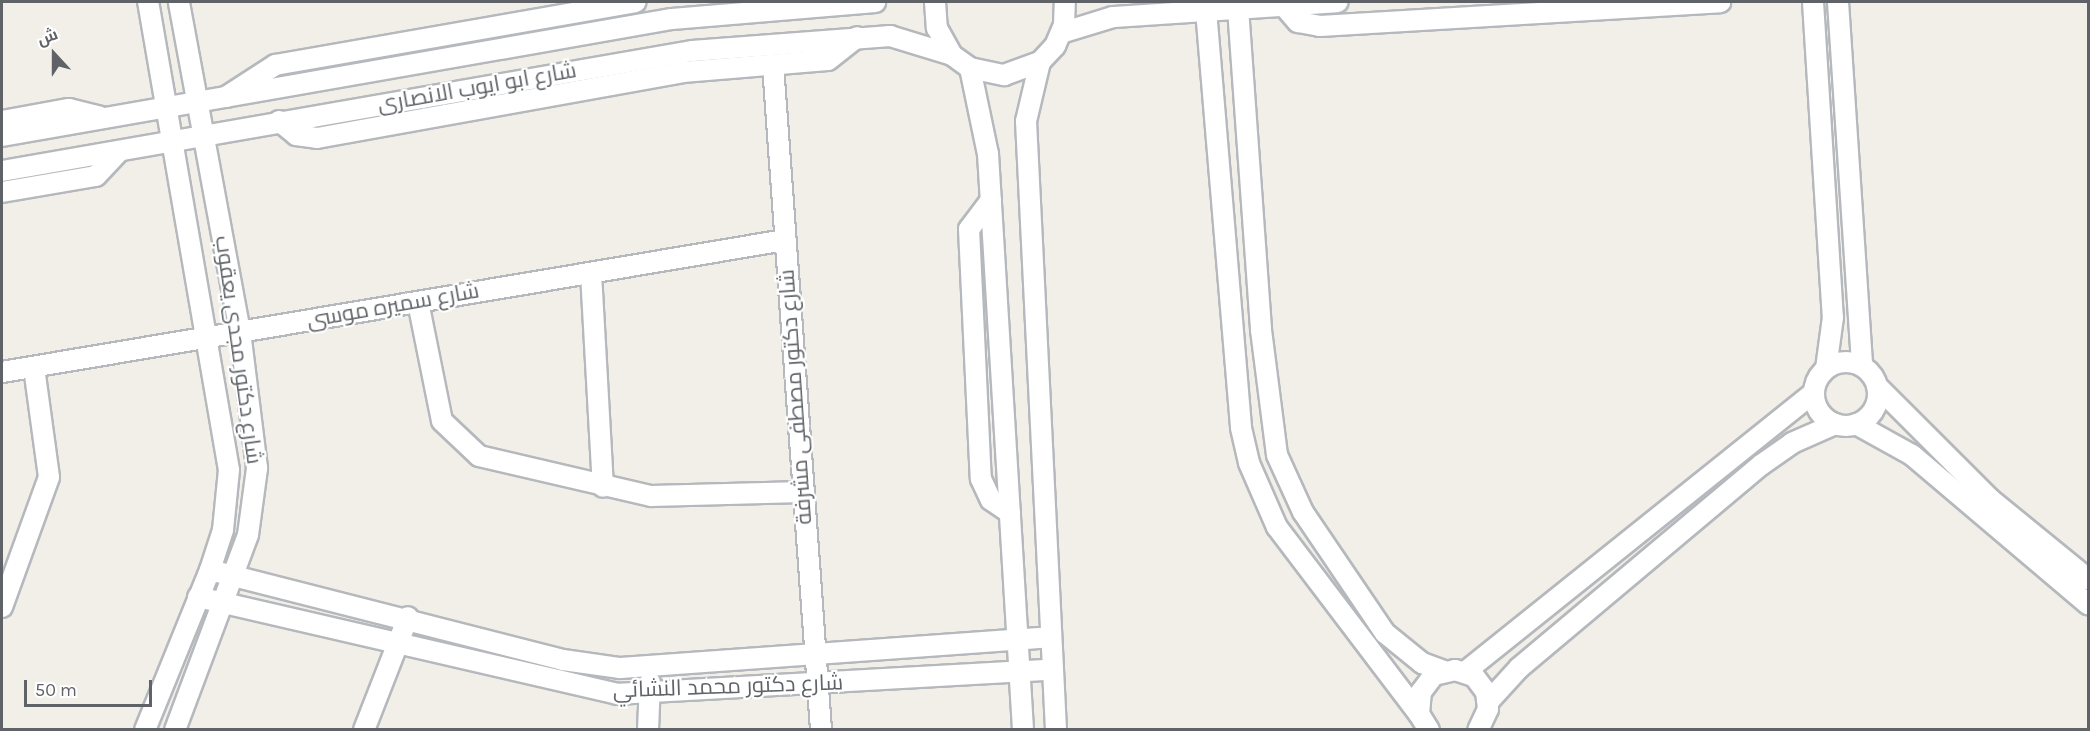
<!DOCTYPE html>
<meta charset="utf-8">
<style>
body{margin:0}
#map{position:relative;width:2090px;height:731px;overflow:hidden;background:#f1efe8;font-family:Karla,Cairo,sans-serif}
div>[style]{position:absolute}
.roads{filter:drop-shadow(2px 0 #b5b8bc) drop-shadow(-2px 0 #b5b8bc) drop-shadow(0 2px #b5b8bc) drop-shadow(0 -2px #b5b8bc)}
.minor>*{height:20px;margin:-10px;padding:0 10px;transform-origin:10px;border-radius:10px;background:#fff}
.minor>.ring{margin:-10px;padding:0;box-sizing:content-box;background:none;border:20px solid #fff;border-radius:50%}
span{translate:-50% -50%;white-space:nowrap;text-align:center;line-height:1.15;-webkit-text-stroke:4.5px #fff;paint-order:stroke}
.street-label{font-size:22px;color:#5f6368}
.frame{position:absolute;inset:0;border:3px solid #5f6368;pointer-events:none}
.north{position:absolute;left:24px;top:24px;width:60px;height:60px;-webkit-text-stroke:4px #fff;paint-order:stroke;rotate:339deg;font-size:16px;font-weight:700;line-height:24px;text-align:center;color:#5f6368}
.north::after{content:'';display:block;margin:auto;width:21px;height:27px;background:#5f6368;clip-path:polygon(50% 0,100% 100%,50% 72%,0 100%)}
.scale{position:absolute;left:24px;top:680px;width:128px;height:27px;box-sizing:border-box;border:3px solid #5f6368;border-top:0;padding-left:8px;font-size:18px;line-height:21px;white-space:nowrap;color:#5f6368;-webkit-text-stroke:4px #fff;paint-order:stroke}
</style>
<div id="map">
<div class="roads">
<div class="minor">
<div style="left:935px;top:2px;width:26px;rotate:86deg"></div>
<div style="left:937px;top:28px;width:31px;rotate:61deg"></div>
<div style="left:952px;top:55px;width:22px;rotate:36deg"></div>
<div style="left:970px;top:68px;width:35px;rotate:12deg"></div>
<div style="left:1004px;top:75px;width:38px;rotate:-20deg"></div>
<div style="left:1040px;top:62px;width:22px;rotate:-47deg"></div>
<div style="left:1055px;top:46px;width:23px;rotate:-67deg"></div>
<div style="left:1064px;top:25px;width:23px;rotate:-88deg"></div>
<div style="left:1813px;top:2px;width:316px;rotate:86.4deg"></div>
<div style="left:1833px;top:317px;width:52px;rotate:97.7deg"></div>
<div style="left:1838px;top:2px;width:365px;rotate:86.2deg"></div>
<div style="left:1283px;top:5px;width:23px;rotate:49deg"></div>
<div style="left:1298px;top:22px;width:22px;rotate:10deg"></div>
<div style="left:1320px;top:26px;width:401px;rotate:-3.4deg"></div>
<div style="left:1238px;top:8px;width:323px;rotate:85.9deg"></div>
<div style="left:1261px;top:330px;width:126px;rotate:82.7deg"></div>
<div style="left:1277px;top:455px;width:63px;rotate:65.5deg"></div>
<div style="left:1303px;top:512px;width:146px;rotate:55.9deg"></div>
<div style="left:1385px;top:633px;width:48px;rotate:39deg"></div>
<div style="left:1422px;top:663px;width:23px;rotate:20deg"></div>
<div style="left:1206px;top:10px;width:419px;rotate:85.2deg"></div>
<div style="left:1241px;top:428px;width:36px;rotate:77deg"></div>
<div style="left:1249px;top:463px;width:70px;rotate:66.4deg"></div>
<div style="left:1277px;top:527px;width:235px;rotate:52.8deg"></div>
<div style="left:1061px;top:33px;width:54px;rotate:-17.1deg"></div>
<div style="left:1113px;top:17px;width:225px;rotate:-3.8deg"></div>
<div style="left:1040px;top:62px;width:61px;rotate:103.3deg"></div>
<div style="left:1026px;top:121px;width:610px;rotate:87.18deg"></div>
<div style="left:773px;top:65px;width:667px;rotate:85.87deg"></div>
<div style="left:970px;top:68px;width:88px;rotate:78.2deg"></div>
<div style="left:988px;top:154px;width:577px;rotate:86.52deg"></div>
<div style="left:226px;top:97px;width:59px;rotate:-33.1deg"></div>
<div style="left:275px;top:65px;width:366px;rotate:-9.9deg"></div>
<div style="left:2px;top:121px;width:68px;rotate:-10.2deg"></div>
<div style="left:69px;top:109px;width:32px;rotate:14deg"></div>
<div style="left:279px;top:121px;width:22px;rotate:39deg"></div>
<div style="left:296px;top:135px;width:21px;rotate:8deg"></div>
<div style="left:317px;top:138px;width:372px;rotate:-10.2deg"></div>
<div style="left:683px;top:72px;width:145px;rotate:-4.7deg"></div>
<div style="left:828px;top:60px;width:37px;rotate:-38deg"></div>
<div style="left:2px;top:136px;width:680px;rotate:-9.91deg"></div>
<div style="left:672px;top:19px;width:204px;rotate:-4.8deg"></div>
<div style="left:2px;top:171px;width:700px;rotate:-9.87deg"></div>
<div style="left:692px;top:51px;width:199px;rotate:-4.3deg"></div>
<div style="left:890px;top:36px;width:65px;rotate:17deg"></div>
<div style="left:2px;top:192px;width:95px;rotate:-9.7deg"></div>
<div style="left:96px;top:176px;width:34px;rotate:-47deg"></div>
<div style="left:991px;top:200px;width:36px;rotate:127deg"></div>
<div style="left:969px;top:229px;width:250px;rotate:87.3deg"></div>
<div style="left:981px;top:479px;width:23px;rotate:65deg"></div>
<div style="left:991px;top:500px;width:23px;rotate:34deg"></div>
<div style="left:591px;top:273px;width:214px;rotate:86.8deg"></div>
<div style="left:418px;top:302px;width:121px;rotate:78.6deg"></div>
<div style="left:442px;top:421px;width:51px;rotate:43.4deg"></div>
<div style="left:479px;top:456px;width:177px;rotate:13.1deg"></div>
<div style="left:651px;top:496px;width:152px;rotate:-1.5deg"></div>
<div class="ring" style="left:1814px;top:362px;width:44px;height:44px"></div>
<div style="left:2px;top:372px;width:794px;rotate:-9.57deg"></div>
<div style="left:1877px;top:386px;width:160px;rotate:45deg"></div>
<div style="left:1990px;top:499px;width:127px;rotate:39.2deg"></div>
<div style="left:1856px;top:424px;width:64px;rotate:29deg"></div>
<div style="left:1912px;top:455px;width:231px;rotate:40.3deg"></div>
<div style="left:210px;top:570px;width:364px;rotate:14.3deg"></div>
<div style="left:563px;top:660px;width:58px;rotate:8deg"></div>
<div style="left:620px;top:668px;width:431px;rotate:-4.1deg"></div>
<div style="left:198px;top:597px;width:430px;rotate:13deg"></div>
<div style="left:617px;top:694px;width:436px;rotate:-3.2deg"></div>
<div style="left:2px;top:607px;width:138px;rotate:-70.1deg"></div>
<div style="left:49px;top:477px;width:111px;rotate:-97.8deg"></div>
<div style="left:1465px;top:672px;width:447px;rotate:-38.7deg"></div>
<div style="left:1489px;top:701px;width:45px;rotate:-47.7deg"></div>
<div style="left:1519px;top:668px;width:316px;rotate:-40deg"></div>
<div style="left:1761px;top:465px;width:38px;rotate:-35deg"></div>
<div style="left:1792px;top:443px;width:47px;rotate:-23.8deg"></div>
<div style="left:145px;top:730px;width:173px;rotate:-67.9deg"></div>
<div style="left:210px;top:570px;width:42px;rotate:-72deg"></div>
<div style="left:223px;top:530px;width:60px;rotate:-84.3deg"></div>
<div style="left:229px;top:470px;width:475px;rotate:-99.8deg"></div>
<div style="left:175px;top:730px;width:208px;rotate:-69.5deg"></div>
<div style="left:248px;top:535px;width:68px;rotate:-82.3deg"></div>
<div style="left:257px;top:468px;width:137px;rotate:-97.1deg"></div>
<div style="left:240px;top:332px;width:336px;rotate:-100.5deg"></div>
<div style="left:364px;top:730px;width:121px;rotate:-68.7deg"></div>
<div style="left:648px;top:730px;width:48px;rotate:-87.6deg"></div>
<div style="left:1429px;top:730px;width:19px;rotate:-122deg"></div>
<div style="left:1419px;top:714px;width:22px;rotate:-85deg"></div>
<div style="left:1421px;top:692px;width:21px;rotate:-53deg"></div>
<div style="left:1434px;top:675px;width:22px;rotate:-13deg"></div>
<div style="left:1455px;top:670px;width:20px;rotate:18deg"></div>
<div style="left:1474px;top:676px;width:20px;rotate:53deg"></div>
<div style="left:1486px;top:692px;width:17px;rotate:83deg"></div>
<div style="left:1488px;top:709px;width:23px;rotate:115deg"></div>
</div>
</div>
<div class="street-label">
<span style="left:477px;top:88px;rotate:-10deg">شارع ابو ايوب الانصارى</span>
<span style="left:393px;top:306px;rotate:-10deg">شارع سميره موسى</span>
<span style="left:238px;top:350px;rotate:82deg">شارع دكتور مجدى يعقوب</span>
<span style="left:796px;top:397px;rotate:-94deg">شارع دكتور مصطفى مشرفة</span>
<span style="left:728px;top:687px;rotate:-2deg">شارع دكتور محمد النشائي</span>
</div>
<div class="frame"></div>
<div class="north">ش</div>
<div class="scale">50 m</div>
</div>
